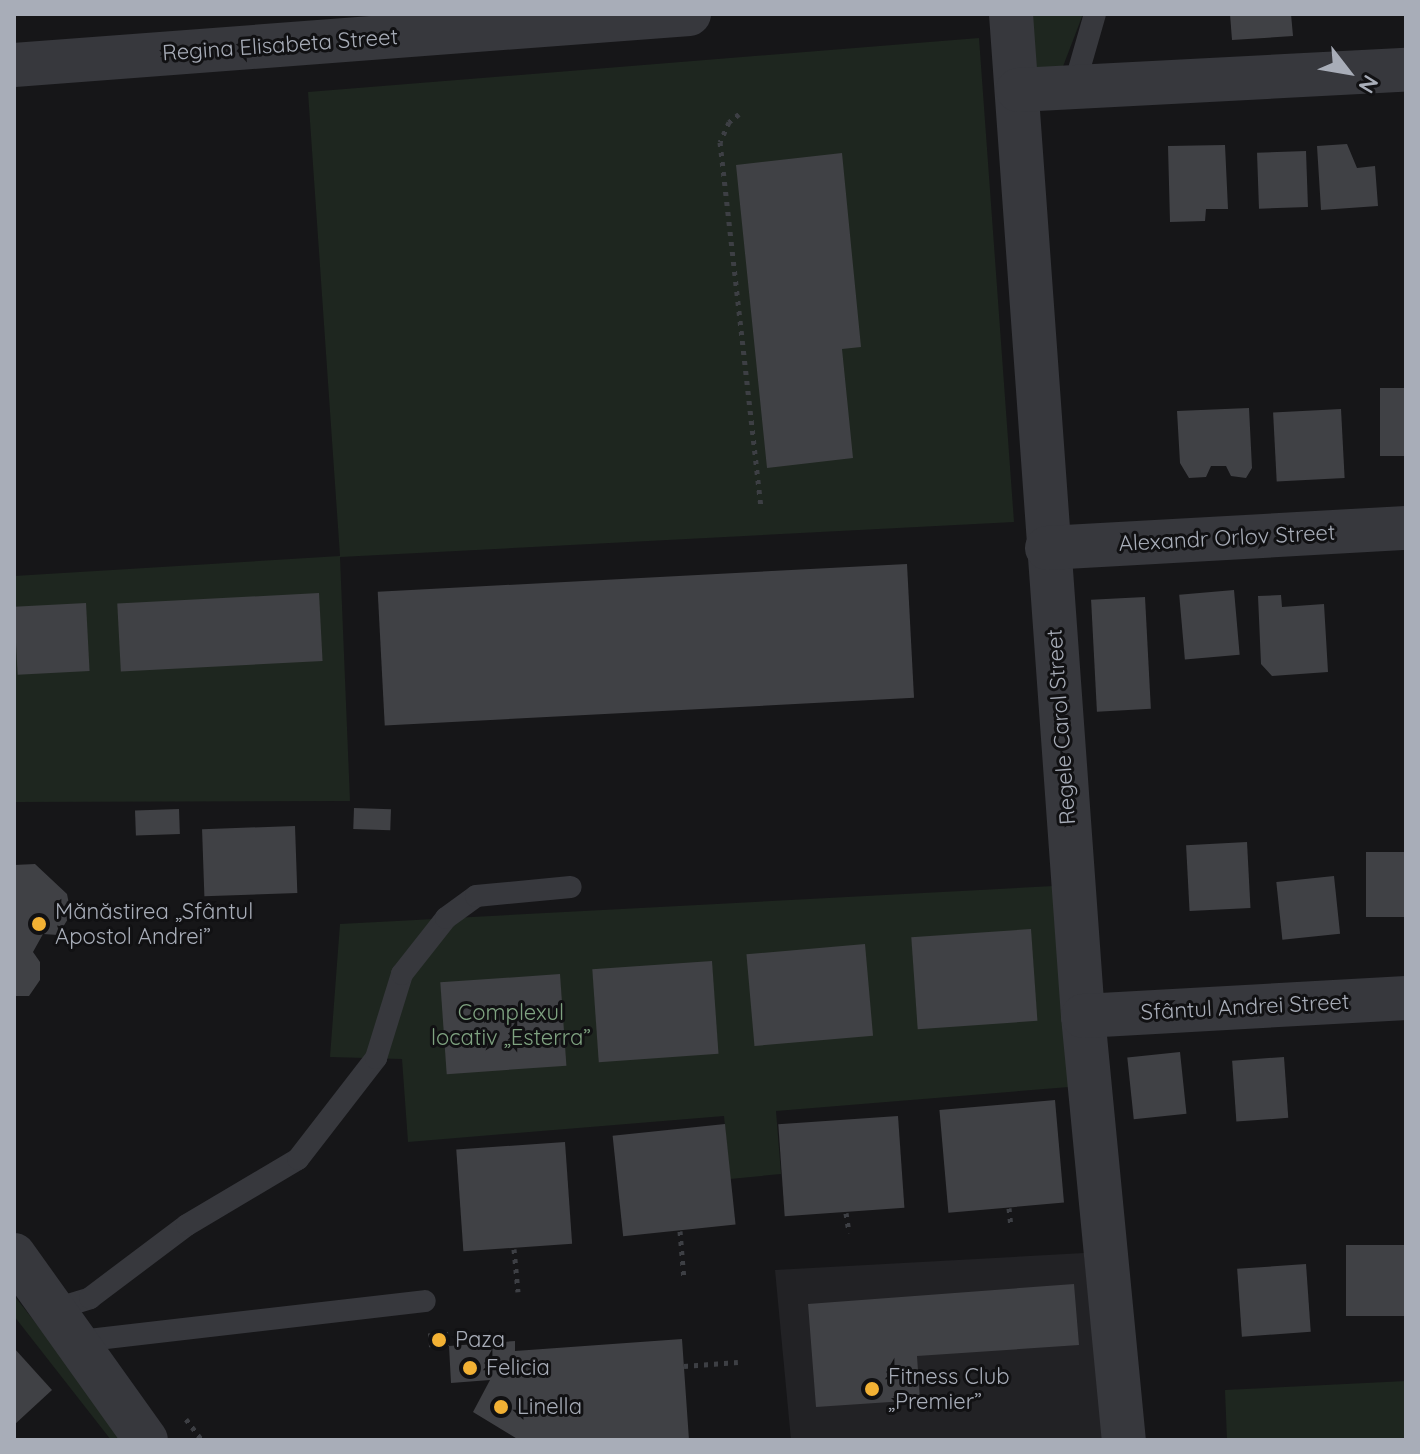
<!DOCTYPE html>
<meta charset="utf-8">
<style>
body{margin:0}
#map{position:relative;width:1420px;height:1454px;overflow:hidden;background:#161618;font-family:Quicksand,sans-serif}
div>[style]{position:absolute}
.built>*{inset:0;background:#222225}
.green>*{inset:0;background:#1e261f}
.building>*{inset:0;background:#404145;transform-origin:0 0}
.path>*{height:5px;margin-top:-2.5px;transform-origin:0;background:repeating-linear-gradient(90deg,#3d3f44 0 4px,transparent 0 10px)}
.service>*{height:22px;margin:-11px;padding:0 11px;transform-origin:11px;border-radius:11px;background:#37383d}
.minor>*{height:44px;margin:-22px;padding:0 22px;transform-origin:22px;border-radius:22px;background:#37383d}
.dots>*{width:22px;height:22px;translate:-50% -50%;box-sizing:border-box;border:4px solid #111113;border-radius:50%}
span{translate:-50% -50%;white-space:nowrap;text-align:center;line-height:1.15;-webkit-text-stroke:6px #111113;paint-order:stroke}
.street-label{font-size:22px;color:#a8adb8}
.poi-label{font-size:22px;color:#a8adb8}
.left{translate:0 -50%;text-align:left}
.park-label{font-size:22px;color:#7fa381}
.frame{position:absolute;inset:0;border:16px solid #a8adb8;pointer-events:none}
.north{position:absolute;left:1308px;top:32px;width:80px;height:80px;-webkit-text-stroke:6px #111113;paint-order:stroke;rotate:121deg;font-size:22px;font-weight:700;line-height:32px;text-align:center;color:#a8adb8}
.north::after{content:'';display:block;margin:auto;width:28px;height:36px;background:#a8adb8;clip-path:polygon(50% 0,100% 100%,50% 72%,0 100%)}
</style>
<div id="map">
<div class="built">
<div style="clip-path:polygon(1084px 1253px,1104px 1440px,791px 1440px,775px 1270px)"></div>
</div>
<div class="green">
<div style="clip-path:polygon(1032px 14px,1083px 14px,1062px 69px,1034px 73px)"></div>
<div style="clip-path:polygon(979px 38px,1014px 522px,340px 557px,350px 801px,14px 802px,14px 576px,340px 556px,308px 92px)"></div>
<div style="clip-path:polygon(1054px 886px,1069px 1087px,776px 1111px,781px 1174px,730px 1179px,724px 1116px,408px 1142px,402px 1059px,330px 1057px,340px 924px)"></div>
<div style="clip-path:polygon(16px 1298px,96px 1399px,124px 1440px,111px 1440px,14px 1316px)"></div>
<div style="clip-path:polygon(1406px 1381px,1406px 1440px,1227px 1440px,1225px 1390px)"></div>
</div>
<div class="building">
<div style="clip-path:polygon(1230px 14px,1291px 14px,1293px 36px,1232px 40px)"></div>
<div style="clip-path:polygon(1347px 144px,1357px 168px,1375px 166px,1378px 206px,1321px 210px,1317px 146px)"></div>
<div style="clip-path:polygon(1225px 145px,1228px 209px,1206px 209px,1205px 221px,1170px 222px,1168px 146px)"></div>
<div style="left:1306px;top:151px;width:56px;height:49px;rotate:88deg"></div>
<div style="clip-path:polygon(842px 153px,861px 347px,842px 349px,853px 458px,767px 468px,736px 165px)"></div>
<div style="left:1406px;top:388px;width:68px;height:26px;rotate:90deg"></div>
<div style="clip-path:polygon(1249px 408px,1252px 468px,1246px 478px,1231px 476px,1226px 466px,1211px 466px,1206px 477px,1189px 478px,1180px 463px,1177px 411px)"></div>
<div style="left:1341px;top:409px;width:69px;height:68px;rotate:87deg"></div>
<div style="left:907px;top:564px;width:134px;height:530px;rotate:87deg"></div>
<div style="left:1234px;top:590px;width:65px;height:55px;rotate:85deg"></div>
<div style="left:319px;top:593px;width:68px;height:202px;rotate:87deg"></div>
<div style="clip-path:polygon(1281px 595px,1282px 607px,1324px 604px,1328px 672px,1272px 676px,1261px 664px,1258px 596px)"></div>
<div style="left:1145px;top:597px;width:112px;height:54px;rotate:87deg"></div>
<div style="left:86px;top:603px;width:68px;height:72px;rotate:87deg"></div>
<div style="left:354px;top:808px;width:37px;height:21px;rotate:2deg"></div>
<div style="left:179px;top:809px;width:25px;height:44px;rotate:88deg"></div>
<div style="left:295px;top:826px;width:67px;height:93px;rotate:88deg"></div>
<div style="left:1247px;top:842px;width:66px;height:61px;rotate:87deg"></div>
<div style="left:1406px;top:852px;width:65px;height:40px;rotate:90deg"></div>
<div style="clip-path:polygon(35px 864px,67px 894px,71px 914px,58px 935px,43px 934px,33px 952px,40px 962px,40px 980px,29px 996px,14px 996px,14px 865px)"></div>
<div style="left:1334px;top:876px;width:58px;height:58px;rotate:84deg"></div>
<div style="left:1031px;top:929px;width:92px;height:120px;rotate:86deg"></div>
<div style="left:865px;top:944px;width:92px;height:119px;rotate:85deg"></div>
<div style="left:712px;top:961px;width:93px;height:120px;rotate:86deg"></div>
<div style="left:560px;top:974px;width:92px;height:120px;rotate:86deg"></div>
<div style="left:1180px;top:1052px;width:62px;height:53px;rotate:84deg"></div>
<div style="left:1284px;top:1057px;width:61px;height:52px;rotate:86deg"></div>
<div style="left:1055px;top:1100px;width:103px;height:116px;rotate:85deg"></div>
<div style="left:898px;top:1116px;width:92px;height:120px;rotate:86deg"></div>
<div style="left:725px;top:1124px;width:101px;height:113px;rotate:84deg"></div>
<div style="left:565px;top:1142px;width:102px;height:109px;rotate:86deg"></div>
<div style="left:1406px;top:1245px;width:71px;height:60px;rotate:90deg"></div>
<div style="left:1306px;top:1264px;width:68px;height:69px;rotate:86deg"></div>
<div style="clip-path:polygon(1074px 1284px,1079px 1345px,917px 1356px,920px 1400px,816px 1407px,808px 1304px)"></div>
<div style="left:448px;top:1332px;width:14px;height:20px;rotate:86deg"></div>
<div style="clip-path:polygon(682px 1339px,689px 1440px,519px 1440px,473px 1412px,490px 1380px,451px 1383px,449px 1346px,515px 1341px,515px 1351px)"></div>
<div style="clip-path:polygon(14px 1348px,52px 1390px,14px 1425px)"></div>
</div>
<div class="path">
<div style="left:739px;top:114px;width:13px;rotate:141deg"></div>
<div style="left:729px;top:122px;width:22px;rotate:114deg"></div>
<div style="left:720px;top:142px;width:368px;rotate:83.6deg"></div>
<div style="left:1009px;top:1208px;width:18px;rotate:84deg"></div>
<div style="left:846px;top:1213px;width:20px;rotate:81deg"></div>
<div style="left:680px;top:1231px;width:49px;rotate:85.3deg"></div>
<div style="left:514px;top:1249px;width:43px;rotate:84.7deg"></div>
<div style="left:684px;top:1366px;width:54px;rotate:-4.2deg"></div>
<div style="left:186px;top:1419px;width:26px;rotate:53deg"></div>
</div>
<div class="service">
<div style="left:1074px;top:87px;width:76px;rotate:-74deg"></div>
<div style="left:55px;top:1309px;width:37px;rotate:-17deg"></div>
<div style="left:90px;top:1298px;width:121px;rotate:-37deg"></div>
<div style="left:187px;top:1225px;width:129px;rotate:-30.7deg"></div>
<div style="left:298px;top:1159px;width:128px;rotate:-52.3deg"></div>
<div style="left:376px;top:1058px;width:88px;rotate:-72.8deg"></div>
<div style="left:402px;top:974px;width:71px;rotate:-51.8deg"></div>
<div style="left:446px;top:918px;width:37px;rotate:-36deg"></div>
<div style="left:476px;top:896px;width:95px;rotate:-5.4deg"></div>
<div style="left:80px;top:1341px;width:347px;rotate:-6.6deg"></div>
</div>
<div class="minor">
<div style="left:1011px;top:14px;width:1005px;rotate:85.89deg"></div>
<div style="left:1083px;top:1016px;width:426px;rotate:84.5deg"></div>
<div style="left:14px;top:65px;width:677px;rotate:-4.32deg"></div>
<div style="left:1018px;top:90px;width:389px;rotate:-3deg"></div>
<div style="left:1047px;top:548px;width:360px;rotate:-3.2deg"></div>
<div style="left:1083px;top:1016px;width:324px;rotate:-3.2deg"></div>
<div style="left:14px;top:1255px;width:227px;rotate:54.5deg"></div>
</div>
<div class="dots">
<div style="left:39px;top:924px;background:#f2b134"></div>
<div style="left:439px;top:1340px;background:#f2b134"></div>
<div style="left:470px;top:1368px;background:#f2b134"></div>
<div style="left:872px;top:1389px;background:#f2b134"></div>
<div style="left:501px;top:1407px;background:#f2b134"></div>
</div>
<div class="street-label">
<span style="left:280px;top:45px;rotate:-4deg">Regina Elisabeta Street</span>
<span style="left:1227px;top:538px;rotate:-3deg">Alexandr Orlov Street</span>
<span style="left:1061px;top:727px;rotate:-94deg">Regele Carol Street</span>
<span style="left:1245px;top:1007px;rotate:-3deg">Sfântul Andrei Street</span>
</div>
<div class="poi-label">
<span class="left" style="left:55px;top:924px">Mănăstirea „Sfântul<br>Apostol Andrei”</span>
<span class="left" style="left:455px;top:1340px">Paza</span>
<span class="left" style="left:486px;top:1368px">Felicia</span>
<span class="left" style="left:888px;top:1389px">Fitness Club<br>„Premier”</span>
<span class="left" style="left:517px;top:1407px">Linella</span>
</div>
<div class="park-label">
<span style="left:511px;top:1025px">Complexul<br>locativ „Esterra”</span>
</div>
<div class="frame"></div>
<div class="north">N</div>
</div>
